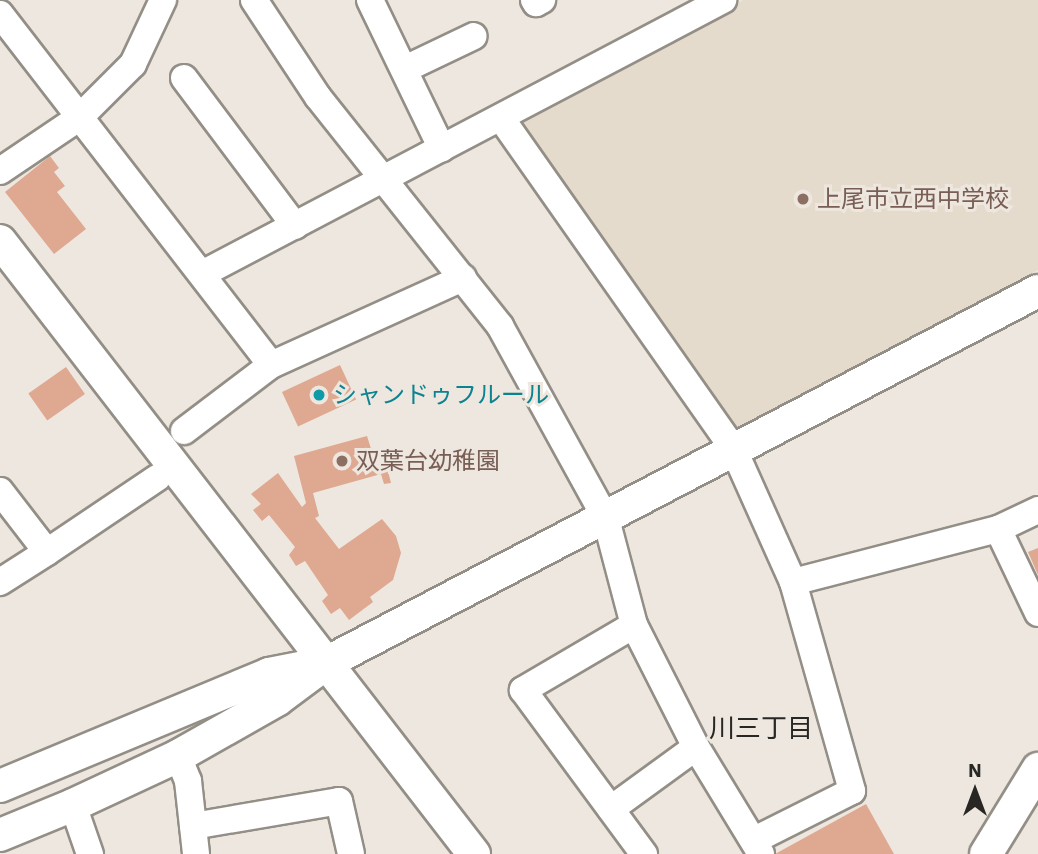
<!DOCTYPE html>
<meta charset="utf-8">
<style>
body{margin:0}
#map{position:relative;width:1038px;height:854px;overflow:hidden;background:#ede7df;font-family:"IBM Plex Sans","Noto Sans JP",sans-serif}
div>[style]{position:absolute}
.built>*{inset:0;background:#e5dbcc}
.building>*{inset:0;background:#dfa891;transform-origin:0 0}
.roads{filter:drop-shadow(2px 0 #938e86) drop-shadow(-2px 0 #938e86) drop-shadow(0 2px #938e86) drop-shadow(0 -2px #938e86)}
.minor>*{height:26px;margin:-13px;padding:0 13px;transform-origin:13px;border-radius:13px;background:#fff}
.tertiary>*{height:32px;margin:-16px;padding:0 16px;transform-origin:16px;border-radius:16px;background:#fff}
.dots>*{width:19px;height:19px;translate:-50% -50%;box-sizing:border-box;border:4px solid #ede7df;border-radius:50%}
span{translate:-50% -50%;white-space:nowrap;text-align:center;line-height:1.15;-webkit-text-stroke:6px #ede7df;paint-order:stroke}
.education-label{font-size:24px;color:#785e54}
.left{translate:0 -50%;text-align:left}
.culture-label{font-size:24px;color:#0d838f}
.neighbourhood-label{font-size:26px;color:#292724}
.north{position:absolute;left:940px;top:756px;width:70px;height:70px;-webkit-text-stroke:5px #ede7df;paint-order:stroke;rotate:0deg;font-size:19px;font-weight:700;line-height:28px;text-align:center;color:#292724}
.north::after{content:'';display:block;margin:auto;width:24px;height:32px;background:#292724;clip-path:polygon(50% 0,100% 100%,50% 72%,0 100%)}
</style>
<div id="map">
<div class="built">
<div style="clip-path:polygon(743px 0,1038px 0,1038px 270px,740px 430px,729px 429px,518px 129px,519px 119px)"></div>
</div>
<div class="building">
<div style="clip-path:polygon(50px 156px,59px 168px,54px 172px,65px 186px,57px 192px,86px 229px,54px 254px,5px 192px)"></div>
<div style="left:340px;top:365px;width:38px;height:64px;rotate:65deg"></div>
<div style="left:66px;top:367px;width:33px;height:46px;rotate:55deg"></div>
<div style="clip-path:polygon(367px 436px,376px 465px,386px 463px,391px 483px,384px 484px,381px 474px,313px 493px,319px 516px,315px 518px,339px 549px,382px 519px,396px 536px,401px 553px,393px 580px,370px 597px,373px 602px,349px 620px,340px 608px,331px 614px,322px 601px,328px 595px,305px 561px,296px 566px,289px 555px,295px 547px,269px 515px,262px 521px,253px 510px,261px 504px,251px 494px,278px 473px,302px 507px,306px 503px,294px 456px)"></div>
<div style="clip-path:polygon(1038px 548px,1038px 575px,1028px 552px)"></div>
<div style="clip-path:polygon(866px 804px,894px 854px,775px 854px)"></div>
</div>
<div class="roads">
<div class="minor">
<div style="left:254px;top:0;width:116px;rotate:56.6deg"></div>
<div style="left:318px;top:97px;width:293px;rotate:51.5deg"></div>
<div style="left:500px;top:326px;width:220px;rotate:61.2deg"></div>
<div style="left:606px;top:519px;width:110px;rotate:75.2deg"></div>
<div style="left:634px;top:625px;width:137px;rotate:63.1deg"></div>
<div style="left:696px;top:747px;width:125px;rotate:58.7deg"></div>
<div style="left:370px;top:0;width:165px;rotate:64.2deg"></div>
<div style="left:534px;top:0;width:4px;rotate:56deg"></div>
<div style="left:536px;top:3px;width:7px;rotate:-27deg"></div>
<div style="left:0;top:14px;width:443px;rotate:52.3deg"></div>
<div style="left:405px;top:69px;width:76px;rotate:-25.6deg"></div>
<div style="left:184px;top:78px;width:185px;rotate:53.1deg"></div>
<div style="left:501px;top:118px;width:403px;rotate:54.9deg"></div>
<div style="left:733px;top:448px;width:147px;rotate:65.9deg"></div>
<div style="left:793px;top:582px;width:217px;rotate:74.2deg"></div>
<div style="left:852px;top:791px;width:110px;rotate:153.4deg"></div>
<div style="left:0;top:171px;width:97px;rotate:-34deg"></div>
<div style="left:80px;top:117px;width:75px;rotate:-45deg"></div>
<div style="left:133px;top:64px;width:71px;rotate:-64.9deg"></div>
<div style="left:202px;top:274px;width:589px;rotate:-27.74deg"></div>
<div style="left:184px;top:431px;width:109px;rotate:-37.2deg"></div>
<div style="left:271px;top:365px;width:211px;rotate:-24.4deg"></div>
<div style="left:0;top:491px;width:77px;rotate:52.4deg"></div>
<div style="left:47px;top:552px;width:56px;rotate:147.4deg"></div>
<div style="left:998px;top:529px;width:93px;rotate:64.5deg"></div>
<div style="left:47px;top:552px;width:133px;rotate:-33.9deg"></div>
<div style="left:793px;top:582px;width:212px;rotate:-14.5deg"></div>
<div style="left:998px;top:529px;width:44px;rotate:-25.4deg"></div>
<div style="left:634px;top:625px;width:129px;rotate:149.6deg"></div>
<div style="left:523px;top:690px;width:204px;rotate:53.6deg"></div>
<div style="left:178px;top:756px;width:27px;rotate:68deg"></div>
<div style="left:188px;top:781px;width:73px;rotate:83.7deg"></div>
<div style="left:73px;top:805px;width:52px;rotate:70.9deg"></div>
<div style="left:611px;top:809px;width:105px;rotate:-36.1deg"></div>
<div style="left:193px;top:826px;width:148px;rotate:-9.7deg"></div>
<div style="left:339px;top:801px;width:54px;rotate:77.2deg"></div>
</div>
<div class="tertiary">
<div style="left:0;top:241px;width:775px;rotate:52.29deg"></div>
<div style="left:0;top:786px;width:291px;rotate:-22.6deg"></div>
<div style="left:269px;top:674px;width:52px;rotate:-11.1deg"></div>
<div style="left:0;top:835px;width:79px;rotate:-22.3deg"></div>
<div style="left:73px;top:805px;width:116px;rotate:-25deg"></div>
<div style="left:178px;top:756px;width:114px;rotate:-29.5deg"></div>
<div style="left:277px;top:700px;width:64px;rotate:-36.7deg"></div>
<div style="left:328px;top:662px;width:801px;rotate:-27.59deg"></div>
<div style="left:986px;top:854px;width:100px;rotate:-58.5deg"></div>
</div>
</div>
<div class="dots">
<div style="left:803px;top:199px;background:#8d6e63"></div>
<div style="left:319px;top:395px;background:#0f9aa8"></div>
<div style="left:342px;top:461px;background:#8d6e63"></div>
</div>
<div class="education-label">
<span class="left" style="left:817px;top:199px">上尾市立西中学校</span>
<span class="left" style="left:356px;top:461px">双葉台幼稚園</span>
</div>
<div class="culture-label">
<span class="left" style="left:333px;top:395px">シャンドゥフルール</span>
</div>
<div class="neighbourhood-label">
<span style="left:761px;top:728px">川三丁目</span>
</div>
<div class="north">N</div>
</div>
